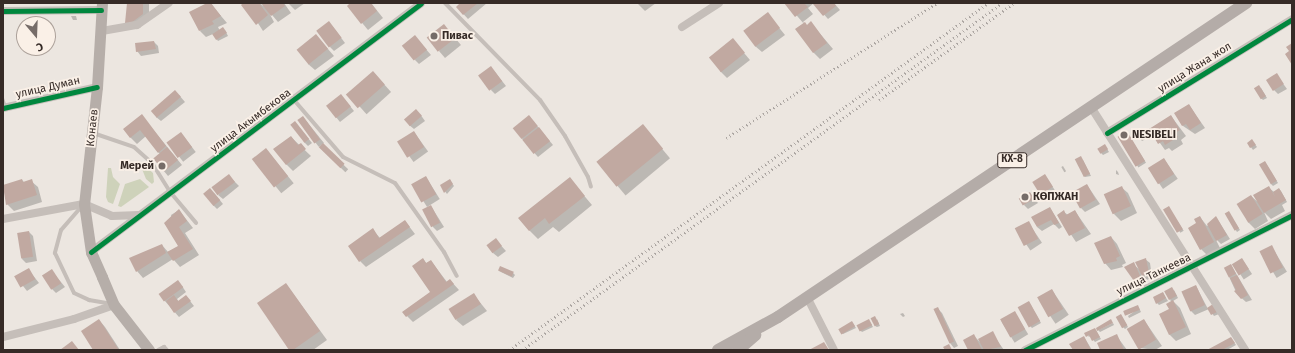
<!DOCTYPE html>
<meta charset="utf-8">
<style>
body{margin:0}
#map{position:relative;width:1295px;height:353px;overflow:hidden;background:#ece6e0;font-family:"Fira Sans",sans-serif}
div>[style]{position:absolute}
.green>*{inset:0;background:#ced2ba}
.shadow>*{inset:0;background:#0003;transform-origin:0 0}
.building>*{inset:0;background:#c1a9a1;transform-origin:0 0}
.lane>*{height:4px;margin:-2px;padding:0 2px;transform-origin:2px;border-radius:2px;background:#c5beb9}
.street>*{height:8px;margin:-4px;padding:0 4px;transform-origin:4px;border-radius:4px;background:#c5beb9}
.secondary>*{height:11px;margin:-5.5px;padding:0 5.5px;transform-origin:5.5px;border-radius:5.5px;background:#b6aea9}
.primary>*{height:12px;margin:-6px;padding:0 6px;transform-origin:6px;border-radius:6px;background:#b4aca8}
.rail>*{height:2.5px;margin-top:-1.25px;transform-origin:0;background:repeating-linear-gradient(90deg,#ada7a3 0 1px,transparent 0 4px)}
.cycleway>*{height:5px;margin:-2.5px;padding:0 2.5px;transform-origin:2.5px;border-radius:2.5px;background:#00873e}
.dots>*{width:11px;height:11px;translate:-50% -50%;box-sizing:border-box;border:2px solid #faf0e7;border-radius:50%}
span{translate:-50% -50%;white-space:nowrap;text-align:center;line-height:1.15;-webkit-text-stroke:3.5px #faf0e7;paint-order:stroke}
.shield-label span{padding:1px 3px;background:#faf0e7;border:1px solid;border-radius:3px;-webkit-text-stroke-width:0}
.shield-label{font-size:10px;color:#362b27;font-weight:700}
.poi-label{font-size:11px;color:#362b27;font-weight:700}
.left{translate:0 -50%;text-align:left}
.right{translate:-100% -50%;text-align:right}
.street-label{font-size:11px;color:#362b27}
.frame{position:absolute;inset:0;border:4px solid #362b27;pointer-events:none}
.north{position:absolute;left:16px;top:16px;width:40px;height:40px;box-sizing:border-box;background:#faf0e7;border:1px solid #aca19a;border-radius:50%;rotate:161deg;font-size:11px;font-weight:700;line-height:16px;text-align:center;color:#362b27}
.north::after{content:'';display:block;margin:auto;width:14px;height:18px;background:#766c68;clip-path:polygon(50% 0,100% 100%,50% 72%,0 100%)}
</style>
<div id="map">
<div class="green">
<div style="clip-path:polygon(144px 165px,153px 173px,154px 182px,152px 184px,146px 179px,142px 169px)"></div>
<div style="clip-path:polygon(108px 168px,111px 168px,113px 177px,120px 184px,113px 204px,108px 202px,106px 197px)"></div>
<div style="clip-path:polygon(140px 179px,149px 187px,121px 207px,118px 206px,125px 184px)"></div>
</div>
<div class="shadow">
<div style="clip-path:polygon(128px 3px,149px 3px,149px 21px,133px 29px)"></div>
<div style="clip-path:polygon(210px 3px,227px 23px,218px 27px,220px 31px,225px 30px,228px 36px,218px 41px,213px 34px,206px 37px,200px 31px)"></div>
<div style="clip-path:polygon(245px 3px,260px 3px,263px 6px,262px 3px,284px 3px,291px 13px,278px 22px,267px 9px,274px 22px,263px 31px)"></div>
<div style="clip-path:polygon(288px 3px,305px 3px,295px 10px)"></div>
<div style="clip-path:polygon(352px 3px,371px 3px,383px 18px,368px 30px,348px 6px)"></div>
<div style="clip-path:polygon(462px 3px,487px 3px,468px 19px,457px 7px)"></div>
<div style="clip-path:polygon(637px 3px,656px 3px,645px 11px)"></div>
<div style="clip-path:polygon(786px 3px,814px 3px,808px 8px,813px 14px,803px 22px,807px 26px,811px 23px,833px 49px,820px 59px,813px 52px,804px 24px)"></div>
<div style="clip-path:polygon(814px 3px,834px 3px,840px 10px,828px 19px)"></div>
<div style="clip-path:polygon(768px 14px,785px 35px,762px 52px,755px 46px)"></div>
<div style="clip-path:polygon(71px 16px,76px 16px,77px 20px,73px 20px)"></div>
<div style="clip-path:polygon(333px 27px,345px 43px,334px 51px,330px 47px)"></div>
<div style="clip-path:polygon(450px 32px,461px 45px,445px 58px,439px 51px)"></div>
<div style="clip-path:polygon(316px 35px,334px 56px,315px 70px,308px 64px)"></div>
<div style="clip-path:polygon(733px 40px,750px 60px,727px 78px,720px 71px)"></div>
<div style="clip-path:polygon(419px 41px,431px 55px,419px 64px,415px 60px)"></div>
<div style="clip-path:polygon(154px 42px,158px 46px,159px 53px,141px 56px,137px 51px)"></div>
<div style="left:373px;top:72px;width:27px;height:33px;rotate:48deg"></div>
<div style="clip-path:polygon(495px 72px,506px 86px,495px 94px,491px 90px)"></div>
<div style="clip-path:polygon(1276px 74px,1287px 89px,1278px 94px,1274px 90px)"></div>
<div style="clip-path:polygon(1261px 88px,1267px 98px,1263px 100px,1261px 98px)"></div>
<div style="clip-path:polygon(3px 95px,6px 104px,3px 105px)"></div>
<div style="clip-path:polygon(179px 95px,185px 102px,161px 121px,156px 117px)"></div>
<div style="clip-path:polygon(345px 100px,354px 111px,340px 122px,327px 106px)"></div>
<div style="clip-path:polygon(1189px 105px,1205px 128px,1195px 134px,1183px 126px,1176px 114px)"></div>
<div style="clip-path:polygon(420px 114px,425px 121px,414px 129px,409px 125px)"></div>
<div style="clip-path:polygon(142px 116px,182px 165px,168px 176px,154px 159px,160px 154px,146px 136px,137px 144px,130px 137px)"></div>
<div style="clip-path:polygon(529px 116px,553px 145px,538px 157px,522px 139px)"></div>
<div style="clip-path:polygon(1171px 116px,1186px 136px,1181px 140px,1183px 144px,1172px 151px,1169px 148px,1165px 150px,1150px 129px)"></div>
<div style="clip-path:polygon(303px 117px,324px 143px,319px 147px,315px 142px)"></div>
<div style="clip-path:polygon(295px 122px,312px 143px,308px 146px,304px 142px)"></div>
<div style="left:643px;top:126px;width:42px;height:58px;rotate:50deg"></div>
<div style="left:414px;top:132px;width:24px;height:18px;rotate:54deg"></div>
<div style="left:181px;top:133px;width:24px;height:16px;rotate:52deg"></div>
<div style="clip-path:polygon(1148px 133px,1150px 137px,1142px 141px,1138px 136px)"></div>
<div style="left:1128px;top:134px;width:34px;height:9px;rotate:58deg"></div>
<div style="clip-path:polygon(291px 137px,311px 156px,293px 171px,286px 164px)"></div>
<div style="clip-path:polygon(1248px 143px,1254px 143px,1257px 147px,1253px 150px)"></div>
<div style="left:323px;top:145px;width:35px;height:4px;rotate:44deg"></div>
<div style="clip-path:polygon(1106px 147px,1109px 152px,1103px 155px,1101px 153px)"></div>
<div style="left:266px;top:149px;width:44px;height:16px;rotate:51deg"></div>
<div style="left:1164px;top:159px;width:24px;height:18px;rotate:55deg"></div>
<div style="clip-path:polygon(1077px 160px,1083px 160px,1091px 176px,1085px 177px)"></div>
<div style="clip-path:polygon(1265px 162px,1278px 183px,1273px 186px,1271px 184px)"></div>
<div style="left:1063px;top:166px;width:6px;height:2px;rotate:59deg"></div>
<div style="clip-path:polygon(1116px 170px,1118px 172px,1119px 175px,1116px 174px)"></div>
<div style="clip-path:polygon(1045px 175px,1056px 192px,1046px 199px,1041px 195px)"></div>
<div style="left:426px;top:177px;width:26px;height:15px;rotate:58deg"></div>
<div style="clip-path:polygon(570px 179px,592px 205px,559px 232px,553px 227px,538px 239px,529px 230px)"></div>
<div style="clip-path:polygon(22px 180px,25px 183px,31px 181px,38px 187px,42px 202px,14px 211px,7px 204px,3px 186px)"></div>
<div style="clip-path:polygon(233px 180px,239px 186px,223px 199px,218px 195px)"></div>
<div style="clip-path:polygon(451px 182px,454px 186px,447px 194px,441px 186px)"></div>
<div style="clip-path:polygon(1087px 185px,1100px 204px,1085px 212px,1081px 208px)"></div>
<div style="clip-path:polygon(1121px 187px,1128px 193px,1137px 213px,1121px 221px,1114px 214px)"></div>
<div style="clip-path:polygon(1268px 187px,1274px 192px,1279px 189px,1281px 191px,1287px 202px,1282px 205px,1285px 211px,1271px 219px,1264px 212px,1268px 221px,1255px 229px,1248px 222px,1251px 196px,1259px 203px)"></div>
<div style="clip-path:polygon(214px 193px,223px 204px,217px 209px,213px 205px)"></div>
<div style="clip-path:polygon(1030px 193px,1038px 203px,1028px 209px,1024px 205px)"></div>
<div style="clip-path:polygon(431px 206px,444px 227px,437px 231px,433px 227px)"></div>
<div style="clip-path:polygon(1050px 208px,1062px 227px,1059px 229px,1054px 224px,1042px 231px,1037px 227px)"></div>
<div style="left:1169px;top:208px;width:27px;height:4px;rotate:57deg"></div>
<div style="clip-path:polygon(179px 210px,193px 228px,185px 233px,199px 255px,180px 267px,173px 259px,143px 278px,137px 271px,162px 245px,168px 252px,179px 246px,171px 215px)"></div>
<div style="clip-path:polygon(1075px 211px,1091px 234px,1076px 242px,1058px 215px,1064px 212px,1068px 215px)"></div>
<div style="clip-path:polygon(1229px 213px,1240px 230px,1237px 232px,1226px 214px)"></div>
<div style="clip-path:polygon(1200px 217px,1207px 226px,1216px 217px,1230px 239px,1221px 244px,1215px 238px,1220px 248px,1208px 256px,1201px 249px,1198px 224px)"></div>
<div style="clip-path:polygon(405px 221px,415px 234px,366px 267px,360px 261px,373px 230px,380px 238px)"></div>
<div style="left:1028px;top:222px;width:25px;height:14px;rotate:56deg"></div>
<div style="clip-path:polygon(29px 232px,33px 236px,37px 261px,26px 263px,22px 259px)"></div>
<div style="clip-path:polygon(1111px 237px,1117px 244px,1126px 263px,1122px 265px,1123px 267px,1111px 270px,1105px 263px)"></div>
<div style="clip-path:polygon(496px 240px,506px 251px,498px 257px,493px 253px)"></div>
<div style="left:1272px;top:247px;width:29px;height:12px;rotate:59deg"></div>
<div style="clip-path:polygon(423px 259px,427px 264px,431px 261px,447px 282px,450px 280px,459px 290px,413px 322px,407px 316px,431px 293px)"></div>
<div style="clip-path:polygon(1145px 259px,1150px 263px,1152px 277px,1147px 280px,1141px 274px,1144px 282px,1139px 284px,1135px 280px,1133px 264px,1139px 269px)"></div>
<div style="left:1242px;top:259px;width:18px;height:10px;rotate:56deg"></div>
<div style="clip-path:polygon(1231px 265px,1252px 300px,1246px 302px,1237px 294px,1225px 268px)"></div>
<div style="clip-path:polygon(28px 269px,39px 283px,27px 291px,23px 286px)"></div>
<div style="clip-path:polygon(52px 271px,65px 287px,56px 293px,52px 289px)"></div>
<div style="clip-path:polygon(499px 271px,513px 273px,515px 275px,513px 278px)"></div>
<div style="clip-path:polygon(286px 284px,327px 340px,313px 350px,290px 350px)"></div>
<div style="clip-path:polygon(182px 286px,186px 292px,177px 299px,179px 302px,190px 301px,194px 306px,179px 317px,164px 300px)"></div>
<div style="clip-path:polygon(1196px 286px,1208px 309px,1213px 306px,1219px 314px,1214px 316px,1209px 309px,1195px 315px,1191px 311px)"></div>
<div style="left:1052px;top:290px;width:30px;height:16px;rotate:56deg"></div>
<div style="clip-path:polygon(1174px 290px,1178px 298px,1173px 301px,1180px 308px,1191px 334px,1176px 341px,1169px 334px,1172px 302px,1170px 300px)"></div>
<div style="clip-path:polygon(1163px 293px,1168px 301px,1159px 305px,1157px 303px)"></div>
<div style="clip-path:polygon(474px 295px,487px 311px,463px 326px,456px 320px)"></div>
<div style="clip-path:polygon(1029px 302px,1041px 323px,1032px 328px,1030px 326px)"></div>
<div style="clip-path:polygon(937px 308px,942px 313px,958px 346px,954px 348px,950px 343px)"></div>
<div style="clip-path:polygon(1139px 308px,1141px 312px,1129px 318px,1128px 316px)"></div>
<div style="clip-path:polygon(903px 313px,905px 316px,903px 317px,900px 314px)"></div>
<div style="left:1015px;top:313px;width:25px;height:16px;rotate:58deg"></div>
<div style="clip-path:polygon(1121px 315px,1128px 327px,1125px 329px,1123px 327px)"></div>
<div style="clip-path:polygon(877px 319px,880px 326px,877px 327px,875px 326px)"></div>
<div style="clip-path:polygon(99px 320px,105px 327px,120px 350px,94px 350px)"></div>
<div style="clip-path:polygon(1144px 320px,1162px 346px,1155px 350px,1140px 348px)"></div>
<div style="clip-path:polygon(852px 322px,856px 328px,843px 334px,842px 333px)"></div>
<div style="clip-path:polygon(870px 322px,873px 327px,862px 332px,860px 330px)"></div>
<div style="clip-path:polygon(1113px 323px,1114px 325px,1100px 332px,1098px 330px)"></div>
<div style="clip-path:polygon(1096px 331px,1101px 339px,1095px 342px,1091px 337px,1087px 336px)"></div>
<div style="clip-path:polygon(992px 333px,1004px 350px,969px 350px,974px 336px,981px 343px)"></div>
<div style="clip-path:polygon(1116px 335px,1127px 350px,1101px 350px)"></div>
<div style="clip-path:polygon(1084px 337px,1092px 350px,1074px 350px)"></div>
<div style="clip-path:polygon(1231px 338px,1236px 345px,1227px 350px,1210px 350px)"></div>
</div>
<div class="building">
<div style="clip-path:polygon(127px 3px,143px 3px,143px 14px,131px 23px,125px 23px)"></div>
<div style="clip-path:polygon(207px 3px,211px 3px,221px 16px,212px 21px,214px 24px,199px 31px,189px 12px)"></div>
<div style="clip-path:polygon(243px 3px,259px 3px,268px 15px,256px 25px,241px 5px)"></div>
<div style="clip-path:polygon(261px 3px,283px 3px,285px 6px,271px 16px)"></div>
<div style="clip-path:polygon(350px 3px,371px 3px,377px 11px,361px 24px,347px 6px)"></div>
<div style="clip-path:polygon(460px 3px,478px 3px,463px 15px,456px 7px)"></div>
<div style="clip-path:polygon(784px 3px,804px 3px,808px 7px,795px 17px)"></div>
<div style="clip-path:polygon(834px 3px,836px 6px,823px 16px,813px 4px)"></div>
<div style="left:768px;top:12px;width:20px;height:31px;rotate:53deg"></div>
<div style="left:329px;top:21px;width:21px;height:16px;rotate:53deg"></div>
<div style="clip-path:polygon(811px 21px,827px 43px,813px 53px,795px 29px,805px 22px,807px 25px)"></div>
<div style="left:444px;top:24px;width:18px;height:22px;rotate:52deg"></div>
<div style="left:223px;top:27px;width:7px;height:13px;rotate:56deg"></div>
<div style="left:316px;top:34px;width:19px;height:25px;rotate:51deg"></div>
<div style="left:415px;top:35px;width:19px;height:17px;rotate:51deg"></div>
<div style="left:733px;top:38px;width:19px;height:31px;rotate:51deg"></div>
<div style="clip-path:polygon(154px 41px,156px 49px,136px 52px,135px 43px)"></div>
<div style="clip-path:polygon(1292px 43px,1292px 65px,1285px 54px,1289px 51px,1286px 47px)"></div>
<div style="left:491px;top:66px;width:19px;height:16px;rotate:54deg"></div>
<div style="left:373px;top:71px;width:18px;height:36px;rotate:49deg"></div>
<div style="left:1277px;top:73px;width:13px;height:13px;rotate:58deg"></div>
<div style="left:1259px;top:85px;width:13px;height:6px;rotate:58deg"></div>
<div style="left:175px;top:90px;width:9px;height:32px;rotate:49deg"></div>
<div style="left:341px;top:94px;width:16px;height:19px;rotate:52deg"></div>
<div style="clip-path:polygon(1189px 104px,1201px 123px,1190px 130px,1186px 124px,1182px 126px,1174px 113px)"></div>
<div style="left:416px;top:109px;width:9px;height:16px;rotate:49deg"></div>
<div style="clip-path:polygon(142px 114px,166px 146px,158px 153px,140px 130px,130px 138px,123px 129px)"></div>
<div style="left:529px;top:115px;width:14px;height:21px;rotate:51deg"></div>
<div style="clip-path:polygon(1171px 115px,1180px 130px,1175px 133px,1178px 137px,1165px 145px,1163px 141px,1158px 144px,1149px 129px)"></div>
<div style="left:303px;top:116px;width:29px;height:7px;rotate:54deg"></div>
<div style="left:295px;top:121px;width:23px;height:6px;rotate:52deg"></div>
<div style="left:643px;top:124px;width:32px;height:60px;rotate:51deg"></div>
<div style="left:539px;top:127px;width:18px;height:21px;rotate:52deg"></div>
<div style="left:1147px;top:130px;width:4px;height:12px;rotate:63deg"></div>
<div style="left:414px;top:131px;width:19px;height:20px;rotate:58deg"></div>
<div style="left:1127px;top:131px;width:35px;height:11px;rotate:59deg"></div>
<div style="left:181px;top:132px;width:19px;height:18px;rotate:54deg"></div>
<div style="clip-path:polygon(291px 136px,298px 145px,301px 143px,306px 149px,286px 165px,273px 149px)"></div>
<div style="clip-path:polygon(1252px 139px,1256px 145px,1250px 148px,1247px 143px)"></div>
<div style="left:323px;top:143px;width:30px;height:6px;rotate:44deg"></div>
<div style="left:1105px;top:144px;width:6px;height:9px;rotate:59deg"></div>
<div style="left:167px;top:147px;width:17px;height:18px;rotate:50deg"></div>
<div style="left:266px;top:148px;width:36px;height:18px;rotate:52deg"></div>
<div style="left:1081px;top:156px;width:20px;height:7px;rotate:63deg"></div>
<div style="left:1164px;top:158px;width:19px;height:19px;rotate:58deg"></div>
<div style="left:1265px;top:161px;width:23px;height:7px;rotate:59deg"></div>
<div style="left:229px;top:174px;width:10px;height:22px;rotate:53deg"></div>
<div style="left:1045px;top:174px;width:15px;height:15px;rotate:58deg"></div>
<div style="left:426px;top:176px;width:21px;height:17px;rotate:61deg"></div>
<div style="clip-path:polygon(570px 177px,585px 196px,549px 224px,545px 218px,529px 231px,518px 218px)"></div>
<div style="clip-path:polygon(22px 179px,23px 182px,32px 179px,37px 195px,6px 205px,3px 185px)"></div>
<div style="clip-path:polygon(450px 179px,453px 184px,444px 193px,440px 185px)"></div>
<div style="left:1087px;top:184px;width:18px;height:18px;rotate:61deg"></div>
<div style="left:1122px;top:186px;width:22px;height:20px;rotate:66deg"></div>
<div style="clip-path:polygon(1269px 186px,1275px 197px,1273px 192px,1279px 188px,1286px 200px,1264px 213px,1253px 195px)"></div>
<div style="left:210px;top:188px;width:16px;height:9px;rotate:50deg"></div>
<div style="left:1030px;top:192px;width:8px;height:13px;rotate:60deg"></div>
<div style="left:1251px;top:195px;width:22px;height:17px;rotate:58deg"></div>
<div style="left:431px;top:205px;width:20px;height:10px;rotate:63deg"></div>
<div style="left:1169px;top:206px;width:27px;height:7px;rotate:59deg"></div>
<div style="clip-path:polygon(1050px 207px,1059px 223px,1054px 225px,1051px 220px,1037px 227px,1031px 217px)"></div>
<div style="clip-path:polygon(179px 209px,187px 221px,179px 227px,193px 249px,173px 261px,167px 252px,178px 246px,164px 223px)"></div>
<div style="clip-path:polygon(1064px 210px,1066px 215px,1075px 210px,1085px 228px,1069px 236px,1057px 215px)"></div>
<div style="left:1229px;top:211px;width:20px;height:5px;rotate:60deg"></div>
<div style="clip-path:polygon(1200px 216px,1214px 242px,1200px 250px,1188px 228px,1196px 223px,1194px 219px)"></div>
<div style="clip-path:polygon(1216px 216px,1227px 235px,1216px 241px,1207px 224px)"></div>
<div style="clip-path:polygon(405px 220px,410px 227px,359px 262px,348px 246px,373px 228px,379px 238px)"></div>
<div style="left:1029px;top:221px;width:20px;height:16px;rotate:63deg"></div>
<div style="left:29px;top:231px;width:26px;height:12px;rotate:81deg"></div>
<div style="clip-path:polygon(1111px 236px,1120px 256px,1116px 258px,1117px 261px,1104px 264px,1094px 243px)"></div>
<div style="left:496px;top:238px;width:10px;height:12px;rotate:53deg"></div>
<div style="clip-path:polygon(162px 244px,166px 253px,136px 272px,129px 258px)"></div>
<div style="left:1272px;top:245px;width:25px;height:14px;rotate:64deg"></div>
<div style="clip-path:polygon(423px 258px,426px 263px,431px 260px,446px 282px,450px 279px,454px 284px,406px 317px,402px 312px,430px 292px,412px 266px)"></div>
<div style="clip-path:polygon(1146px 258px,1149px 273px,1142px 276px,1135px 262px)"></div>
<div style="left:1242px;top:258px;width:13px;height:12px;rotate:58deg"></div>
<div style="clip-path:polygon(1134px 262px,1141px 278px,1134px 281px,1124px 267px)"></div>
<div style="left:1231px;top:264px;width:11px;height:8px;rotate:63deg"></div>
<div style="left:500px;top:266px;width:15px;height:5px;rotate:23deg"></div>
<div style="left:29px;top:268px;width:13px;height:17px;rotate:61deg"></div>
<div style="left:52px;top:269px;width:17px;height:12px;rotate:57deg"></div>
<div style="clip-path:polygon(1237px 275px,1248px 295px,1241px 299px,1234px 291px,1236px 290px,1230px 278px)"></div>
<div style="left:178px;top:280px;width:9px;height:24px;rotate:54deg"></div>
<div style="clip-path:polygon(286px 283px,320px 331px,293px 350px,289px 350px,257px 303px)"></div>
<div style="left:1196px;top:285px;width:22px;height:16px;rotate:66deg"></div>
<div style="left:1172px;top:287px;width:10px;height:9px;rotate:61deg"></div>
<div style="left:1052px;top:289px;width:23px;height:17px;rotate:61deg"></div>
<div style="clip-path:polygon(1163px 292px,1166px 298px,1156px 304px,1153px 297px)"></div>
<div style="left:474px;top:293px;width:13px;height:30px;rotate:58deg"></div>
<div style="clip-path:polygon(174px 295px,178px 301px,186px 295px,191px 301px,174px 313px,166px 301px)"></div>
<div style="clip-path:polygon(1173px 300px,1186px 327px,1169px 335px,1159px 314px,1169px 309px,1166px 304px)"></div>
<div style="left:1029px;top:301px;width:23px;height:13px;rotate:61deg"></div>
<div style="clip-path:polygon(1213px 304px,1217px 312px,1211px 315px,1207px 308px)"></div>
<div style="left:1138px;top:305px;width:5px;height:16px;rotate:68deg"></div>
<div style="left:938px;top:307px;width:38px;height:5px;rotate:65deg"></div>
<div style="left:1015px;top:311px;width:21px;height:17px;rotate:61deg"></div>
<div style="left:1121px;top:314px;width:13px;height:6px;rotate:61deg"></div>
<div style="left:875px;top:316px;width:9px;height:5px;rotate:63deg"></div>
<div style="clip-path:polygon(99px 319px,119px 350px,93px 350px,81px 331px)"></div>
<div style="left:869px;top:319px;width:7px;height:14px;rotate:63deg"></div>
<div style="clip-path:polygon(1111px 319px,1113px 323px,1097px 331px,1096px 328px)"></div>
<div style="left:1144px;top:319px;width:24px;height:20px;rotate:60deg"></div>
<div style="left:852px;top:321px;width:6px;height:16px;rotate:59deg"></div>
<div style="clip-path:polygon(1095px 328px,1100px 337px,1092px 341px,1089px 335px,1086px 337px,1084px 333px)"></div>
<div style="clip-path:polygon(993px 331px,1001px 347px,984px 350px,978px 339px)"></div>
<div style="clip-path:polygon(974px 334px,982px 350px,968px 350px,963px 340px)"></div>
<div style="clip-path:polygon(1117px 334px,1124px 350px,1100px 350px,1097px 343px)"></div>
<div style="clip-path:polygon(1084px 336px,1091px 350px,1073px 350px,1069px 344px)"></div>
<div style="clip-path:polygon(1231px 337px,1235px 343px,1222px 350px,1207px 350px)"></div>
<div style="clip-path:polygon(72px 341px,79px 350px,60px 350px)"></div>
<div style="clip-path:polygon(824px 342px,829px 350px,809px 350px)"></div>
<div style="clip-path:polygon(949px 344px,952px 350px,945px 350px,943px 347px)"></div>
</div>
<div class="lane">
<div style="left:445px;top:3px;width:136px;rotate:45.6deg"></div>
<div style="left:540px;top:100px;width:44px;rotate:55.2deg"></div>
<div style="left:565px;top:136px;width:47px;rotate:60.7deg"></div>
<div style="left:588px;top:177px;width:10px;rotate:73deg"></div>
<div style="left:294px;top:100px;width:75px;rotate:49.3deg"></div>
<div style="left:343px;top:157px;width:58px;rotate:26.6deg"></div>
<div style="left:395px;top:183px;width:85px;rotate:54.6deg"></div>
<div style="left:444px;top:252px;width:27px;rotate:62deg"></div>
<div style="left:93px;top:133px;width:43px;rotate:18.9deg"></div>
<div style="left:134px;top:147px;width:24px;rotate:42deg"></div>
<div style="left:152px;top:163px;width:36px;rotate:58deg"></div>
<div style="left:171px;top:193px;width:39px;rotate:50deg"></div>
<div style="left:82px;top:206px;width:32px;rotate:131deg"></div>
<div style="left:61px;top:230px;width:24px;rotate:105deg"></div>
<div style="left:55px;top:253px;width:44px;rotate:64.6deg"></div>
<div style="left:74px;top:293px;width:17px;rotate:25deg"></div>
<div style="left:89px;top:300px;width:22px;rotate:10deg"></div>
<div style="left:158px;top:350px;width:7px;rotate:-27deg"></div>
<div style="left:164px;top:347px;width:4px;rotate:45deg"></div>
</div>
<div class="street">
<div style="left:3px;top:11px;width:98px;rotate:-0.6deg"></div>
<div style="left:682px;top:27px;width:44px;rotate:-33deg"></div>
<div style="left:102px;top:31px;width:36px;rotate:-10deg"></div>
<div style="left:137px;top:25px;width:39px;rotate:-35deg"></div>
<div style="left:1091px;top:107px;width:288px;rotate:57.6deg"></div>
<div style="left:3px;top:108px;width:96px;rotate:-12.6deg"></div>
<div style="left:1107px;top:133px;width:217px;rotate:-31.6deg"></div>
<div style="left:3px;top:219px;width:82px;rotate:-10.5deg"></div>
<div style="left:84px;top:204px;width:30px;rotate:23deg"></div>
<div style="left:112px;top:216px;width:27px;rotate:-2deg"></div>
<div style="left:91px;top:252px;width:413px;rotate:-37deg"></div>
<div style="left:807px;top:297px;width:59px;rotate:63deg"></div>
<div style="left:3px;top:337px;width:73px;rotate:-14.2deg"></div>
<div style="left:74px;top:319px;width:42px;rotate:-19.3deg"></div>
<div style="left:1025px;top:350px;width:299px;rotate:-26.8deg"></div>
</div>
<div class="secondary">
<div style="left:102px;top:3px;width:84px;rotate:93.4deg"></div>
<div style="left:97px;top:87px;width:118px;rotate:96.3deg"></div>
<div style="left:84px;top:204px;width:49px;rotate:81.7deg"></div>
<div style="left:91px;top:252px;width:27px;rotate:66deg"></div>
<div style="left:102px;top:277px;width:30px;rotate:67deg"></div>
<div style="left:114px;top:305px;width:57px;rotate:52.1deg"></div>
</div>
<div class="primary">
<div style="left:718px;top:350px;width:68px;rotate:-28.8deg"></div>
<div style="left:778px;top:317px;width:564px;rotate:-33.86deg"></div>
<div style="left:738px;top:350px;width:23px;rotate:-41deg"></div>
</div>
<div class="rail">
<div style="left:879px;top:100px;width:166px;rotate:-35.7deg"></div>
<div style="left:726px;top:138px;width:250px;rotate:-32.6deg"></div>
<div style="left:509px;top:350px;width:591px;rotate:-35.92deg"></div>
<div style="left:522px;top:350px;width:592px;rotate:-35.86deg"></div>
</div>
<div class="cycleway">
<div style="left:3px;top:11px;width:98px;rotate:-0.6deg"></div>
<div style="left:3px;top:108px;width:96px;rotate:-12.6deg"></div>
<div style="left:1107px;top:133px;width:217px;rotate:-31.6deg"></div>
<div style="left:91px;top:252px;width:413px;rotate:-37deg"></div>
<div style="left:1025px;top:350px;width:299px;rotate:-26.8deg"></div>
</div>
<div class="dots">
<div style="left:434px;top:36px;background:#766c68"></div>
<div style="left:1124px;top:135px;background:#766c68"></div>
<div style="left:162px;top:166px;background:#766c68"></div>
<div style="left:1025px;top:197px;background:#766c68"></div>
</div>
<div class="shield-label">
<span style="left:1012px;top:160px">КХ-8</span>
</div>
<div class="poi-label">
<span class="left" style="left:442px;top:36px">Пивас</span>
<span class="left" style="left:1132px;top:135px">NESIBELI</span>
<span class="right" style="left:154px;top:166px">Мерей</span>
<span class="left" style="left:1033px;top:197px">КӨПЖАН</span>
</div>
<div class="street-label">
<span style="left:1195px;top:68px;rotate:-32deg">улица Жана жол</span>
<span style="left:48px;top:88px;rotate:-13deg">улица Думан</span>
<span style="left:251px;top:121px;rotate:-37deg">улица Акымбекова</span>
<span style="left:93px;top:128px;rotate:-84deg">Конаев</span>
<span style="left:1154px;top:275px;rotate:-26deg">улица Танкеева</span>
</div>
<div class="frame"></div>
<div class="north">С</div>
</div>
